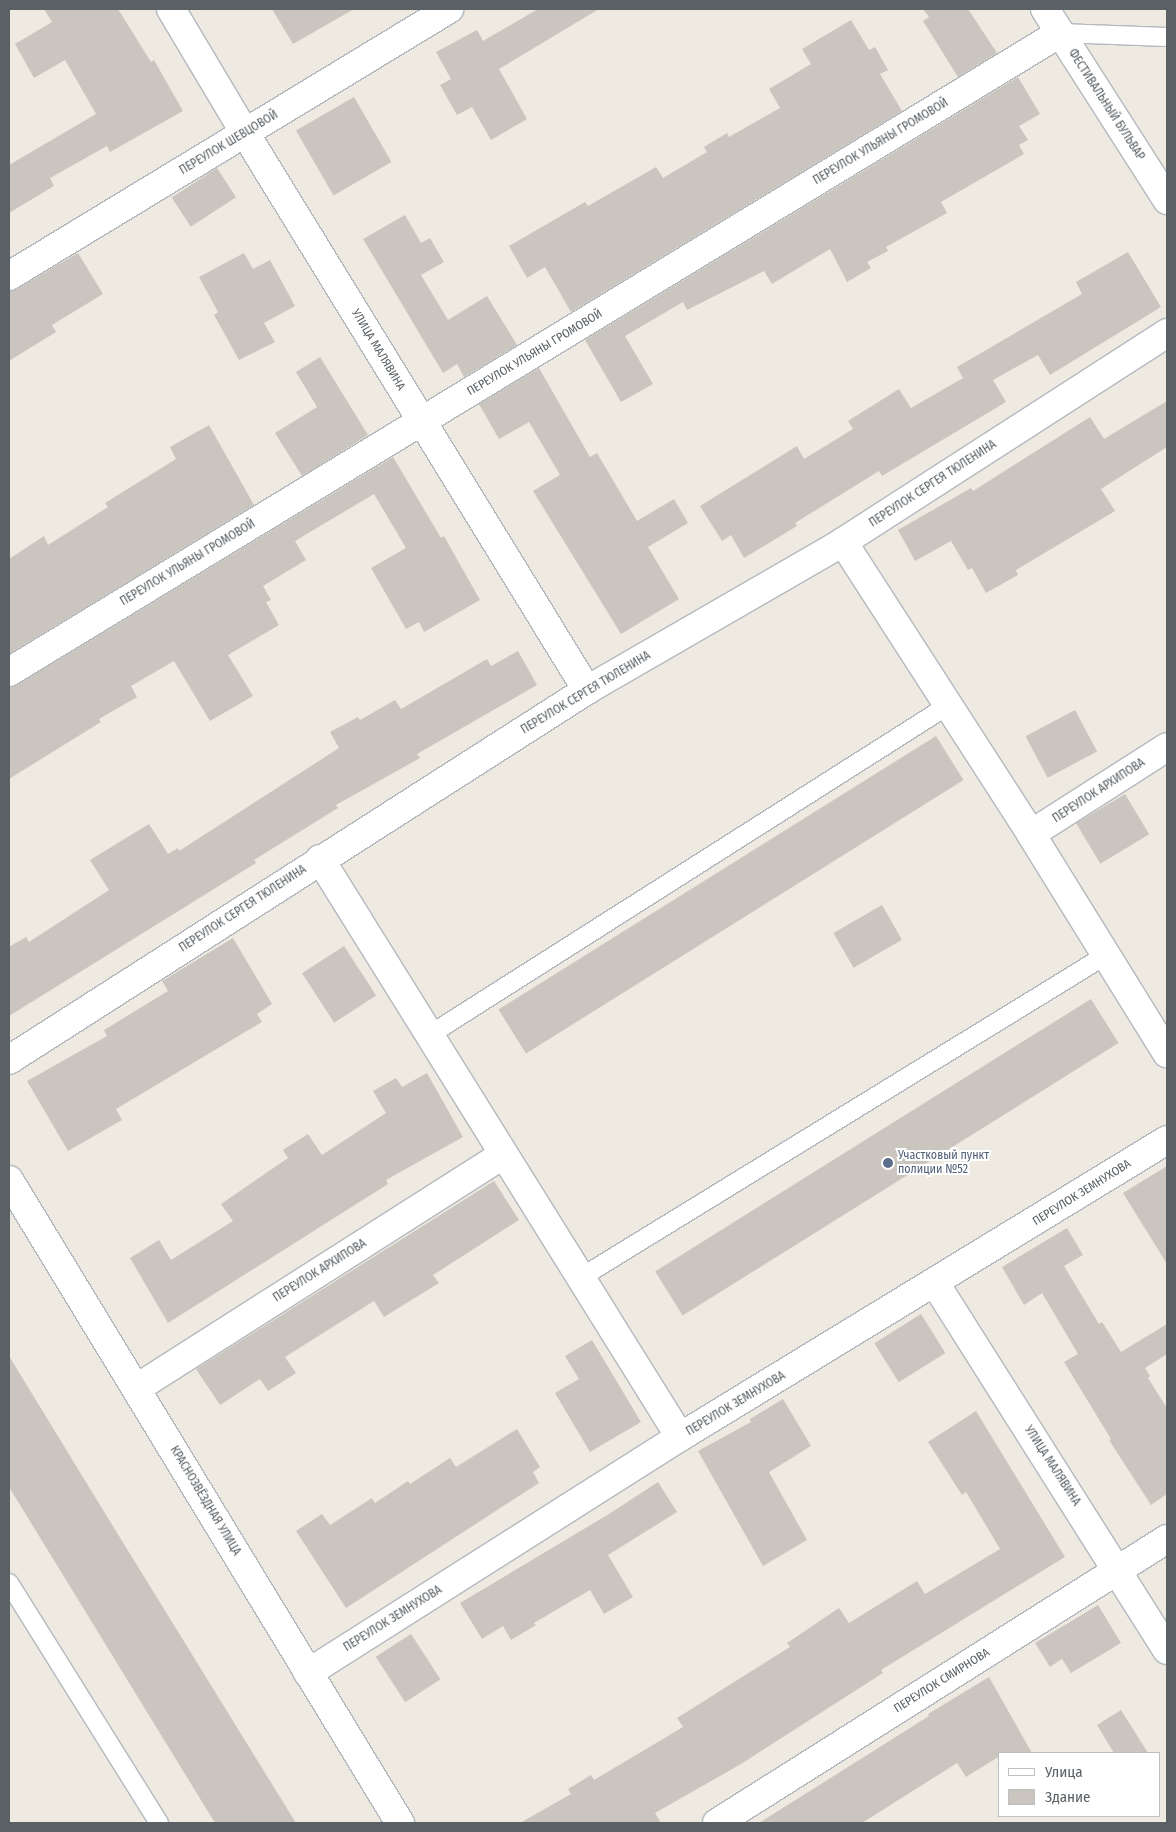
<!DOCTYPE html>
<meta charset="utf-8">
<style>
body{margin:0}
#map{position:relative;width:1176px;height:1832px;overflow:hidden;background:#efeae1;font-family:"Fira Sans Condensed",sans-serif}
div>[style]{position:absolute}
.building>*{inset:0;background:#cac5be;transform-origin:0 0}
.roads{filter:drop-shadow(1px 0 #b4b9be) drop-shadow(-1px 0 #b4b9be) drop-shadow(0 1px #b4b9be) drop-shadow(0 -1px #b4b9be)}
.service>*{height:18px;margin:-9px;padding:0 9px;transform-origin:9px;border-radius:9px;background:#fff}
.minor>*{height:28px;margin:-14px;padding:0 14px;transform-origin:14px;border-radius:14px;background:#fff}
.tertiary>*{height:28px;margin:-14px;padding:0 14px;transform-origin:14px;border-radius:14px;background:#fff}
.dots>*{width:14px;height:14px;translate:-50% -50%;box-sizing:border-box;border:2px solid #fff;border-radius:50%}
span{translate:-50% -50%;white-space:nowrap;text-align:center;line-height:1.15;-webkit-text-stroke:4px #fff;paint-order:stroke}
.street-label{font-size:12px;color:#5a6064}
.service-label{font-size:12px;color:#4e5e75}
.left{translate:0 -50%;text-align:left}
.frame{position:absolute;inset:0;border:10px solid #5a6064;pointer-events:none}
.legend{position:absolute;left:998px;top:1752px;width:162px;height:65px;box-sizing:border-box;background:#fff;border:1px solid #bdbfc1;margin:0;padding:6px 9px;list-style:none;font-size:15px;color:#5a6064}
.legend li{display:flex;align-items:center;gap:10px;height:25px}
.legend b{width:25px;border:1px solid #bdbfc1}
</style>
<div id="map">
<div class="building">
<div style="clip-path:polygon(44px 9px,118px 9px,151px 62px,154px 60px,183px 111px,110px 152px,107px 146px,50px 178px,54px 186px,9px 213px,9px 165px,96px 114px,65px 60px,34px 78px,15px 44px,52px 22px)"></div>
<div style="clip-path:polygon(272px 9px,354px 9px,293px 44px)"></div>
<div style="clip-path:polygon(538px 9px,599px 9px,499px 69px,527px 119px,491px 140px,472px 107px,457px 115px,440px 85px,451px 79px,436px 52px,477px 30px,483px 41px)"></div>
<div style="clip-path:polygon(923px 9px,968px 9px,997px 53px,958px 77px,923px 21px,929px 17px)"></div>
<div style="clip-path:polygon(851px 20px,869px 50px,875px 47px,888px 70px,880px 74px,902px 111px,571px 312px,545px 267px,527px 278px,509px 246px,585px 202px,588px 206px,656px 167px,663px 178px,707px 152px,704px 147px,727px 133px,729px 137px,780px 108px,769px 89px,811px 64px,802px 49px)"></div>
<div style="clip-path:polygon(1018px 77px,1040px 114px,1019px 126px,1028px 140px,1019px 145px,1024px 154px,941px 202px,947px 213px,886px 247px,888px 251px,867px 262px,871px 268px,847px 282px,830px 249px,772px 284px,764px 271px,687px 310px,683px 302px,625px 336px,653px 384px,621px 402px,585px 340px)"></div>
<div style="left:354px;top:97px;width:75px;height:67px;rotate:60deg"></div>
<div style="left:217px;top:168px;width:35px;height:54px;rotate:57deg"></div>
<div style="clip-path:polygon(405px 215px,421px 243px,430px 238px,444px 262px,421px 275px,448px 320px,487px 296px,517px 345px,464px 377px,457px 364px,443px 373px,363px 239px)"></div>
<div style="clip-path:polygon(1128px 252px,1161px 307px,1050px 375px,1038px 355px,993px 380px,1006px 402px,882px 476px,879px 471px,795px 523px,797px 526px,744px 558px,731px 535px,722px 541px,700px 506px,797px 446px,804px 459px,853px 429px,848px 421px,899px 389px,911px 408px,963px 378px,957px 367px,1082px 294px,1076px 282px)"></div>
<div style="clip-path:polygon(78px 253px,103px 294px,52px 325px,56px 332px,9px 361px,9px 292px,17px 289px)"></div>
<div style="clip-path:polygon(244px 253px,253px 269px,270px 260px,295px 306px,264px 323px,275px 342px,239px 360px,214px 315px,218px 312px,199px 277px)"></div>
<div style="clip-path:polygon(320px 357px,368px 435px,302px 476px,275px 433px,317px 407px,296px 372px)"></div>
<div style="clip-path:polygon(539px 368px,590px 457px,597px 453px,637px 521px,674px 499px,688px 523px,648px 547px,679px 599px,621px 634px,533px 491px,560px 475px,529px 422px,499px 439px,479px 404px)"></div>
<div style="clip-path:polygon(1167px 401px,1167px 447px,1101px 489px,1115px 511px,1016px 570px,1018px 575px,986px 593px,972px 568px,968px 570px,951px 541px,915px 561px,898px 530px,971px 488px,973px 491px,1090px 417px,1104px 439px)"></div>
<div style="clip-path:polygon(209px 425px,254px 505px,9px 654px,9px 559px,44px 536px,48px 545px,108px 507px,105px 503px,176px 459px,170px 447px)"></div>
<div style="clip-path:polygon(393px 457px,441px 538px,444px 536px,480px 600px,424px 632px,419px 622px,406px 629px,371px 568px,406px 548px,374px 494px,295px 541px,306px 560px,263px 586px,271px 600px,266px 602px,279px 625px,228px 655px,253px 696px,210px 721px,174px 661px,131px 686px,137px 697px,99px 719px,101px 722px,9px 779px,9px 688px,17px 685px)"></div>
<div style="clip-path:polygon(518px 651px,537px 685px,417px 754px,420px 758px,336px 805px,338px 808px,254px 860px,256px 863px,9px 1016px,9px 947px,26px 937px,29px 942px,109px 890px,90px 860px,149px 824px,168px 854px,178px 848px,179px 851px,339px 748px,330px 732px,358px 717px,360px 720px,395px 700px,401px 709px,487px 659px,491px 666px)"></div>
<div style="left:1075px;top:710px;width:47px;height:56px;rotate:62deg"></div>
<div style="left:936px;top:736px;width:52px;height:516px;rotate:58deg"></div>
<div style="left:1125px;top:794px;width:47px;height:57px;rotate:59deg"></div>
<div style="left:882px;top:905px;width:40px;height:56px;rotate:60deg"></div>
<div style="clip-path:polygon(233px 938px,272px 1004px,257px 1014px,262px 1022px,116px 1109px,122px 1120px,68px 1151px,27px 1081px,107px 1036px,104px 1030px,168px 991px,162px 981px)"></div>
<div style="left:344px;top:946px;width:59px;height:50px;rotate:57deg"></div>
<div style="left:1091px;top:999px;width:52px;height:514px;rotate:58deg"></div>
<div style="clip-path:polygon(427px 1073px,463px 1137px,386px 1180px,388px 1184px,168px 1323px,130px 1258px,159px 1240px,171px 1260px,233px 1221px,221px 1204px,288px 1158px,283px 1150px,308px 1134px,322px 1155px,386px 1113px,373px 1091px,396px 1078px,402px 1087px)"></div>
<div style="clip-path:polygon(1167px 1166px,1167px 1264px,1123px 1193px)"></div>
<div style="clip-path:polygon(494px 1181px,519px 1220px,433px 1275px,439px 1283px,384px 1317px,374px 1301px,285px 1357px,296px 1373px,268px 1391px,260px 1379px,220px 1405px,196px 1369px)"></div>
<div style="clip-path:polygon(1067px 1228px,1083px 1255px,1064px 1266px,1099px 1324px,1102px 1322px,1121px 1352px,1167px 1324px,1167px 1354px,1145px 1368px,1150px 1376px,1148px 1378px,1167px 1408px,1167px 1494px,1151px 1505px,1109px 1440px,1111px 1439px,1064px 1362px,1078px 1354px,1042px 1293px,1024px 1305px,1002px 1267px)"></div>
<div style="left:921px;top:1314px;width:46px;height:55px;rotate:58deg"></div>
<div style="clip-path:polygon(592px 1340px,641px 1422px,590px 1452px,555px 1393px,579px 1379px,565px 1356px)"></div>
<div style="clip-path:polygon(9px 1356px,103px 1510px,296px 1823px,215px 1823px,9px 1487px)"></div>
<div style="clip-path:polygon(783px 1399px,811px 1446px,769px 1472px,807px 1540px,763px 1566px,698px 1451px,751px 1422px,750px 1419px)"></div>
<div style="clip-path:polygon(976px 1411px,1065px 1557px,881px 1670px,883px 1673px,741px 1764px,655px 1813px,661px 1823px,520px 1823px,571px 1794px,568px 1789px,591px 1775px,594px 1780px,683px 1727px,677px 1718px,790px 1647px,787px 1643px,839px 1608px,849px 1623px,917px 1581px,925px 1594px,1000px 1549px,966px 1492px,962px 1495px,928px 1442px)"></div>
<div style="clip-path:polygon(517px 1429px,540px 1467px,533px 1472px,539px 1483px,346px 1608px,296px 1531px,322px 1514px,330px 1525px,372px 1498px,375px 1503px,408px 1481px,410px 1484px,450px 1458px,456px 1467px)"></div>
<div style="clip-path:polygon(658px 1482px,677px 1512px,608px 1555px,633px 1597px,604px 1614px,590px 1590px,534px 1623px,536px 1625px,511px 1640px,503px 1626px,482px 1639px,460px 1603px,609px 1514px)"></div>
<div style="clip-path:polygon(1098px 1605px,1121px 1643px,1071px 1673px,1062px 1659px,1050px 1667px,1035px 1643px)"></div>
<div style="left:411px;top:1634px;width:54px;height:42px;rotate:57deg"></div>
<div style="clip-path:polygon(989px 1677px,1032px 1753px,1000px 1753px,1000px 1756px,966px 1777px,957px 1763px,862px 1823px,759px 1823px,929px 1716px,928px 1714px)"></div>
<div style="clip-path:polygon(1121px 1710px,1148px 1753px,1114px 1753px,1097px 1725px)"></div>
</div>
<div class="roads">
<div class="service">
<div style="left:1060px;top:33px;width:107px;rotate:2.1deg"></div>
<div style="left:431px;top:1034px;width:611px;rotate:-32.44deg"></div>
<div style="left:580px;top:1278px;width:617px;rotate:-31.55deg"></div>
<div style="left:9px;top:1583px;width:283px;rotate:58deg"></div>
</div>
<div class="minor">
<div style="left:171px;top:9px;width:144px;rotate:59.2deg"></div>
<div style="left:245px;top:133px;width:654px;rotate:58.45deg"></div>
<div style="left:1045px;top:9px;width:227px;rotate:57.4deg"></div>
<div style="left:9px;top:276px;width:515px;rotate:-31.25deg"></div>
<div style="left:843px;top:542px;width:347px;rotate:57.2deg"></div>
<div style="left:1031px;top:834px;width:258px;rotate:58.2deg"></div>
<div style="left:9px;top:672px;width:1230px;rotate:-31.3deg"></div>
<div style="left:1031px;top:834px;width:161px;rotate:-32.6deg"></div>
<div style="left:320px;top:859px;width:681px;rotate:58.08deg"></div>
<div style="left:9px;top:1060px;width:686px;rotate:-32.62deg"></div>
<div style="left:587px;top:690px;width:296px;rotate:-30deg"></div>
<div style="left:843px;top:542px;width:386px;rotate:-32.8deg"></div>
<div style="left:935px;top:1283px;width:434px;rotate:57.7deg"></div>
<div style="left:137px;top:1388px;width:434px;rotate:-32.5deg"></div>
<div style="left:308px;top:1673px;width:441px;rotate:-32.4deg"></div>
<div style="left:680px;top:1437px;width:570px;rotate:-31.38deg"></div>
<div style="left:717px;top:1823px;width:532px;rotate:-32.26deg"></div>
</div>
<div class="tertiary">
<div style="left:9px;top:1180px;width:753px;rotate:58.7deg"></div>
</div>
</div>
<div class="dots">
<div style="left:888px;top:1163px;background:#5c6f8a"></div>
</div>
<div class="street-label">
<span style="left:1106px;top:105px;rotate:57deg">ФЕСТИВАЛЬНЫЙ БУЛЬВАР</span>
<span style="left:881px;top:142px;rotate:-31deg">ПЕРЕУЛОК УЛЬЯНЫ ГРОМОВОЙ</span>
<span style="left:229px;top:143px;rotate:-31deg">ПЕРЕУЛОК ШЕВЦОВОЙ</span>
<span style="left:378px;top:350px;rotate:59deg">УЛИЦА МАЛЯВИНА</span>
<span style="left:535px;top:353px;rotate:-31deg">ПЕРЕУЛОК УЛЬЯНЫ ГРОМОВОЙ</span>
<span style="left:933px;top:484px;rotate:-33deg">ПЕРЕУЛОК СЕРГЕЯ ТЮЛЕНИНА</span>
<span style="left:188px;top:563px;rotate:-31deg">ПЕРЕУЛОК УЛЬЯНЫ ГРОМОВОЙ</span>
<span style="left:586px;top:693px;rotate:-31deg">ПЕРЕУЛОК СЕРГЕЯ ТЮЛЕНИНА</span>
<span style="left:1099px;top:791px;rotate:-33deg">ПЕРЕУЛОК АРХИПОВА</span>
<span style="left:243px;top:909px;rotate:-33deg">ПЕРЕУЛОК СЕРГЕЯ ТЮЛЕНИНА</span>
<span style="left:1082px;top:1193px;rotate:-32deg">ПЕРЕУЛОК ЗЕМНУХОВА</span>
<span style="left:320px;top:1271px;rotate:-32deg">ПЕРЕУЛОК АРХИПОВА</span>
<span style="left:736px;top:1404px;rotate:-31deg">ПЕРЕУЛОК ЗЕМНУХОВА</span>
<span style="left:1052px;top:1466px;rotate:57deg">УЛИЦА МАЛЯВИНА</span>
<span style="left:205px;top:1501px;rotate:59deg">КРАСНОЗВЁЗДНАЯ УЛИЦА</span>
<span style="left:393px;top:1619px;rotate:-32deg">ПЕРЕУЛОК ЗЕМНУХОВА</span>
<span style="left:942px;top:1681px;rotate:-32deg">ПЕРЕУЛОК СМИРНОВА</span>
</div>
<div class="service-label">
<span class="left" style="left:898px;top:1163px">Участковый пункт<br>полиции №52</span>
</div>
<div class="frame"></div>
<ul class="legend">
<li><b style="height:6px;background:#fff"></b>Улица</li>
<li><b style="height:14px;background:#cac5be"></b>Здание</li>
</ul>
</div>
